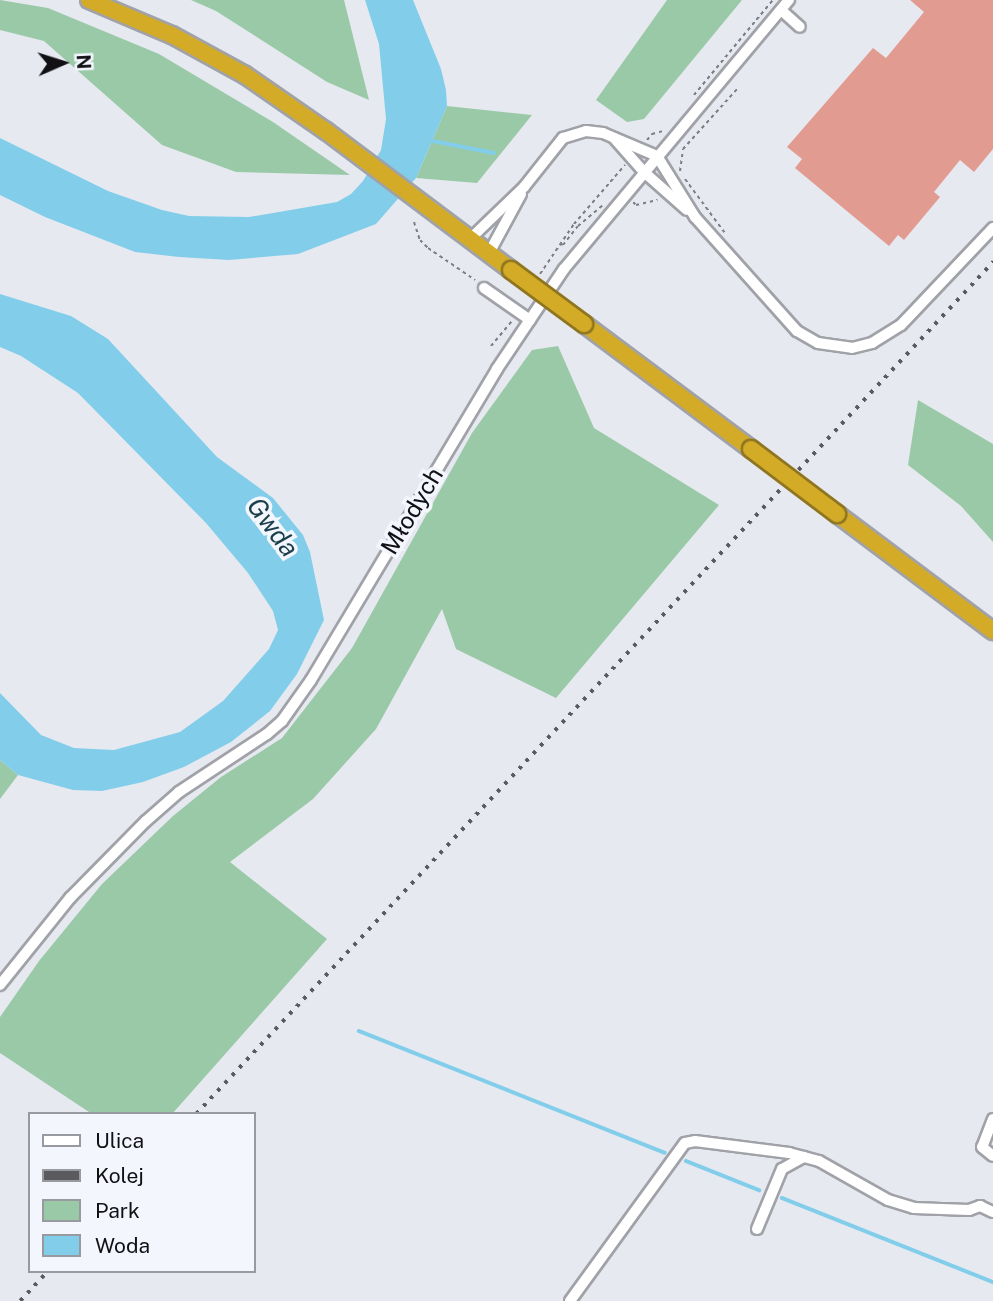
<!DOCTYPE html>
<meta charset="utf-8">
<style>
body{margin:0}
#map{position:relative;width:993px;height:1301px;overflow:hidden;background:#e7e9f0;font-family:"Public Sans",sans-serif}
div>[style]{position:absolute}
.green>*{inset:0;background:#9ac9a8}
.water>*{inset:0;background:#82ceea}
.stream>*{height:3.5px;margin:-1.75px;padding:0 1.75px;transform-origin:1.75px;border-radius:1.75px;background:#82ceea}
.building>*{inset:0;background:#e19b91}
.path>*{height:2px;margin-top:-1px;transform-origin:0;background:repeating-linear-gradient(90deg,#7d7e83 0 3.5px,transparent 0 7px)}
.roads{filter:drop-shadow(2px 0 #a0a2a8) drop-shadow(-2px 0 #a0a2a8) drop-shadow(0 2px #a0a2a8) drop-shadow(0 -2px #a0a2a8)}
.minor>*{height:10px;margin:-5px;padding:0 5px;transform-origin:5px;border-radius:5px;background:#fff}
.highway>*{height:16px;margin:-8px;padding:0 8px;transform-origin:8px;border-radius:8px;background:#d3ab27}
.rail>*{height:3.5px;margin-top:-1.75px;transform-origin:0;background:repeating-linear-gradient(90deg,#5a5a5f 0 3.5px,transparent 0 10.5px)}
.bridges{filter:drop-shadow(2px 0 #8f7520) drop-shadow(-2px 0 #8f7520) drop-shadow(0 2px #8f7520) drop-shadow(0 -2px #8f7520)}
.highway-bridge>*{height:16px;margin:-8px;padding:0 8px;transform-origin:8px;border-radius:8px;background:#d3ab27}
span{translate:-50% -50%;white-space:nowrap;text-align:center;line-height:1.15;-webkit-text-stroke:7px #f4f6fd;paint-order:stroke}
.street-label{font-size:24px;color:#111114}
.water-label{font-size:26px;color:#1a3e4a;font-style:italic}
.legend{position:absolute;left:28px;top:1112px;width:228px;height:161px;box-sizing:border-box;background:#f4f6fd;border:2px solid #999aa0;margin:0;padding:9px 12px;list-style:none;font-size:21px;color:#111114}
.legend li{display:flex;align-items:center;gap:14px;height:35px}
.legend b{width:35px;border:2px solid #999aa0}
.north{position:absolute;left:28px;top:28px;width:70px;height:70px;-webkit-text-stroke:5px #f4f6fd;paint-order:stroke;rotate:87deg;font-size:19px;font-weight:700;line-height:28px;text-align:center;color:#111114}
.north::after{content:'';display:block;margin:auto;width:24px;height:32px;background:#111114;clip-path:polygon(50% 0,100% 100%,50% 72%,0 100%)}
</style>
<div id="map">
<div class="green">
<div style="clip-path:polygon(0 0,48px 8px,159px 54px,273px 122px,350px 175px,236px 172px,162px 145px,44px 41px,0 30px)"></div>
<div style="clip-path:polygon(191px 0,344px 0,369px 100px,327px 82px,216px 11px)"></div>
<div style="clip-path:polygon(667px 0,742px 0,644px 119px,627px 122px,596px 100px)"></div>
<div style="clip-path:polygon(447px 106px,532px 115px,477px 183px,416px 178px)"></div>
<div style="clip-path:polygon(558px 346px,594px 428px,719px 505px,556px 698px,456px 649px,442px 609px,376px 729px,313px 799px,230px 862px,327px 939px,172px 1114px,92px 1114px,0 1053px,0 1017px,39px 961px,102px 884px,173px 816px,221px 777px,282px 738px,352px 648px,472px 433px,532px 350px)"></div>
<div style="clip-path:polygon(918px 400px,993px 444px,993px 542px,961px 506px,908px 465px)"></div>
<div style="clip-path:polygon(0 760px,18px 775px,0 799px)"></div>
</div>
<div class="water">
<div style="clip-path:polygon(365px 0,413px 0,441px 69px,446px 90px,447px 106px,416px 178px,376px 224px,298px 254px,229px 260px,179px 257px,135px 252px,45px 217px,0 195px,0 138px,108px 191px,162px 210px,189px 216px,249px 217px,337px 202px,351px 194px,363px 181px,381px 150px,386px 119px,379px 44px)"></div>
<div style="clip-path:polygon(0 294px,71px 316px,108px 339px,217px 457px,273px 498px,303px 535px,310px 552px,324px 620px,297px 674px,270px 711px,231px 742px,184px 767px,143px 782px,102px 791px,73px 790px,18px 775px,0 760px,0 693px,41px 735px,74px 748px,114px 750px,180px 732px,223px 701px,269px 649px,278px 630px,273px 611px,248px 573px,206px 523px,78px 393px,21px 356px,0 347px)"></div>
</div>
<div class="stream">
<div style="left:433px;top:141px;width:62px;rotate:11.1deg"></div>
<div style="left:359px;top:1031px;width:329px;rotate:21.7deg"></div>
<div style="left:686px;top:1161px;width:79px;rotate:21.7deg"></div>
<div style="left:782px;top:1198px;width:227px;rotate:21.7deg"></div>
</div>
<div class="building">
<div style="clip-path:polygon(910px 0,993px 0,993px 149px,974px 172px,960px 160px,934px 192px,940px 197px,904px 240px,898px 235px,889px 246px,795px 168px,802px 159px,787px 147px,873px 48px,886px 58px,924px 12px)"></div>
</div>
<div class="path">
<div style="left:694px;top:95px;width:124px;rotate:-50.3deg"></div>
<div style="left:647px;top:140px;width:8px;rotate:-50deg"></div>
<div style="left:652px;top:134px;width:11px;rotate:-15deg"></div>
<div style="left:680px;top:171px;width:22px;rotate:-82deg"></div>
<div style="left:683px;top:149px;width:81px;rotate:-48deg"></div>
<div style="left:685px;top:179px;width:67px;rotate:53.5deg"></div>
<div style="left:633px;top:202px;width:4px;rotate:45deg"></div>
<div style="left:636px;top:205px;width:22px;rotate:-13deg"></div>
<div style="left:414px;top:222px;width:19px;rotate:72deg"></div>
<div style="left:420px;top:240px;width:11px;rotate:45deg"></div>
<div style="left:428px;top:248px;width:57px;rotate:34.2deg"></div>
<div style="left:561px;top:244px;width:2px;rotate:27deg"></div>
<div style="left:563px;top:245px;width:24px;rotate:-52deg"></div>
<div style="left:578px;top:226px;width:33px;rotate:-40deg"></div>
<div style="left:540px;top:274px;width:60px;rotate:-55.8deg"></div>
<div style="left:574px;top:224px;width:78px;rotate:-49.2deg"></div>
<div style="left:491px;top:346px;width:34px;rotate:-50deg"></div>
</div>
<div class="roads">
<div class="minor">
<div style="left:781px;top:10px;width:25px;rotate:42deg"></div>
<div style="left:614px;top:138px;width:45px;rotate:48.6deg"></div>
<div style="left:644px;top:172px;width:57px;rotate:41.5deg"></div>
<div style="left:470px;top:239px;width:75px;rotate:-43.9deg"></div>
<div style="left:524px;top:187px;width:63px;rotate:-51.5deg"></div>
<div style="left:563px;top:138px;width:24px;rotate:-17deg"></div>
<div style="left:586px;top:131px;width:17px;rotate:7deg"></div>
<div style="left:603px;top:133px;width:59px;rotate:23.1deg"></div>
<div style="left:657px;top:156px;width:72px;rotate:58.1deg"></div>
<div style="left:695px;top:217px;width:153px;rotate:48.2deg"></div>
<div style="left:797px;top:331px;width:24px;rotate:30deg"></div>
<div style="left:818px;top:343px;width:34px;rotate:8deg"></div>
<div style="left:852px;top:348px;width:21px;rotate:-14deg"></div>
<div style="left:872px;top:343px;width:34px;rotate:-32deg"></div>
<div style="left:901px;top:325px;width:134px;rotate:-46.5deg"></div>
<div style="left:489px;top:253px;width:67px;rotate:-61.5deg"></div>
<div style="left:484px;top:288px;width:56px;rotate:34.8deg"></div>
<div style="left:0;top:985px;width:112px;rotate:-51.2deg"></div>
<div style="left:70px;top:898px;width:108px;rotate:-45.4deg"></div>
<div style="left:146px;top:821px;width:44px;rotate:-41.3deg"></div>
<div style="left:179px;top:792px;width:105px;rotate:-33.4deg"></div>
<div style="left:267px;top:734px;width:20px;rotate:-41deg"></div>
<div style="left:282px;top:721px;width:50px;rotate:-54.7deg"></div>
<div style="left:311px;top:680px;width:362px;rotate:-59.1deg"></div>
<div style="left:497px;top:369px;width:120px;rotate:-56.2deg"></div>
<div style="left:564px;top:269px;width:351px;rotate:-50.1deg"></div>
<div style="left:993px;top:1119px;width:30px;rotate:111deg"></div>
<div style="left:982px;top:1147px;width:14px;rotate:39deg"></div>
<div style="left:757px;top:1229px;width:65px;rotate:-67.4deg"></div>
<div style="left:782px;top:1169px;width:25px;rotate:-29deg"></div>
<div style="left:570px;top:1301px;width:195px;rotate:-54deg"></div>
<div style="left:685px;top:1143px;width:10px;rotate:-11deg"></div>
<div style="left:695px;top:1141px;width:95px;rotate:7.3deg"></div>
<div style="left:789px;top:1153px;width:31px;rotate:15deg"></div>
<div style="left:819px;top:1161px;width:79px;rotate:29.5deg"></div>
<div style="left:888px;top:1200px;width:27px;rotate:17deg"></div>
<div style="left:914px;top:1208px;width:55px;rotate:2.1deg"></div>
<div style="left:969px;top:1210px;width:12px;rotate:-20deg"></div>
<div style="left:980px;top:1206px;width:14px;rotate:25deg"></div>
</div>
<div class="highway">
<div style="left:89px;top:0;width:90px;rotate:22.9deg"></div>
<div style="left:172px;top:35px;width:83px;rotate:28.7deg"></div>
<div style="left:245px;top:75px;width:98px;rotate:34.7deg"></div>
<div style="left:326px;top:131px;width:231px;rotate:36.9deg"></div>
<div style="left:584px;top:324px;width:209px;rotate:36.8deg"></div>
<div style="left:837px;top:514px;width:195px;rotate:36.9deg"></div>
</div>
</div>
<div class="rail">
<div style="left:196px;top:1114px;width:1167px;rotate:-46.91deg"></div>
<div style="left:20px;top:1301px;width:41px;rotate:-47deg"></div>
</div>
<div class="bridges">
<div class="highway-bridge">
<div style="left:511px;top:270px;width:91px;rotate:36.5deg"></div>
<div style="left:751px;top:449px;width:108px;rotate:37.1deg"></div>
</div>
</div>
<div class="street-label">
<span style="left:412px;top:511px;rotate:-59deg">Młodych</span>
</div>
<div class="water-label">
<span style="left:273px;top:527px;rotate:53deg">Gwda</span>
</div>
<ul class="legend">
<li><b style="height:9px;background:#fff"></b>Ulica</li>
<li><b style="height:9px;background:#5a5a5f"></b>Kolej</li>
<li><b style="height:19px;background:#9ac9a8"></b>Park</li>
<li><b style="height:19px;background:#82ceea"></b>Woda</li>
</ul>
<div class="north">N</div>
</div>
